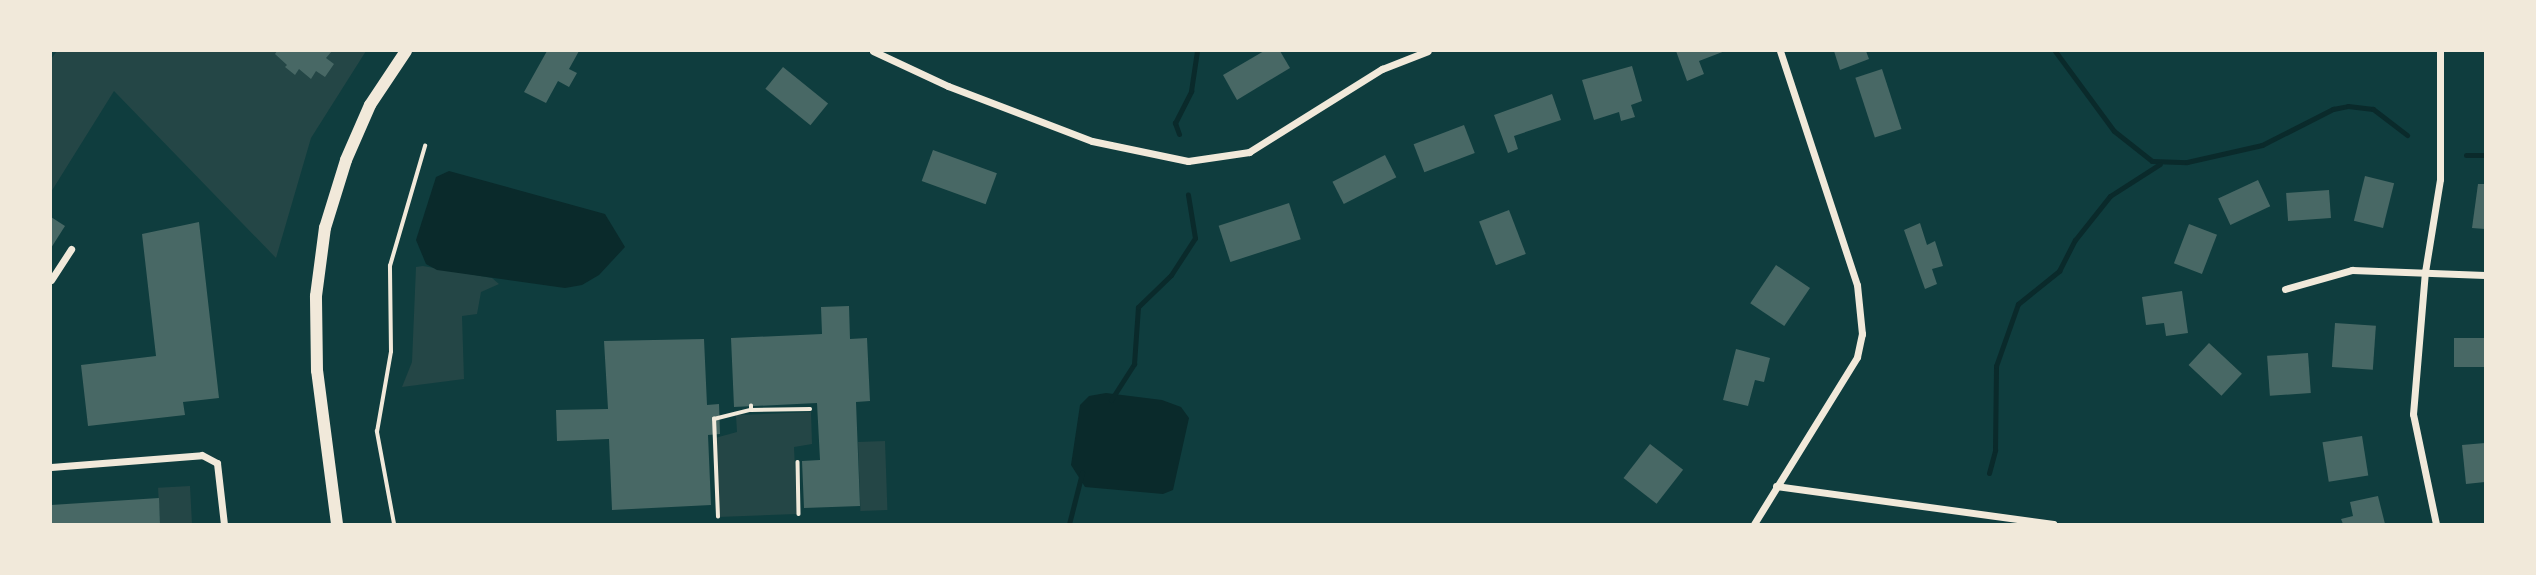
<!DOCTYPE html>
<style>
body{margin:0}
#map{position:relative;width:2536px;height:575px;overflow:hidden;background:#0f3d3e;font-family:Cabin,sans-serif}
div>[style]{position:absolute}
.green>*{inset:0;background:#244646;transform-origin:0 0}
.water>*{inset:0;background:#0a2a2b}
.stream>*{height:5px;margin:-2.5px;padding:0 2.5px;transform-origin:2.5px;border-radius:2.5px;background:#0a2a2b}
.building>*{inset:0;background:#486865;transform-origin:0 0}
.path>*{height:3.5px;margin:-1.75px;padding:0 1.75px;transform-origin:1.75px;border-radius:1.75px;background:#f1e9da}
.minor>*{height:7px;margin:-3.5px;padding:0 3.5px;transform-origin:3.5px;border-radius:3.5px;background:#f1e9da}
.secondary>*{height:12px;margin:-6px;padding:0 6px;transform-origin:6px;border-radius:6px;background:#f1e9da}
span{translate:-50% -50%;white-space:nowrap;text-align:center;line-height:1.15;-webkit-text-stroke:5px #f1e9da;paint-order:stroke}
.frame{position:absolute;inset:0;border:52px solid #f1e9da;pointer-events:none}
</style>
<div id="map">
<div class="green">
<div style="clip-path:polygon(57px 51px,366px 51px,311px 138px,276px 258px,114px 91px,51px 192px,51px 59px)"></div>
<div style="clip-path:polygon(423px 266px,492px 278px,499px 284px,481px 292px,477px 314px,462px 316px,464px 379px,402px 387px,412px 362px,416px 267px)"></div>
<div style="clip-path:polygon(811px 412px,812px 444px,794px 447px,797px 514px,718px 517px,715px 438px,737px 432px,736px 415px)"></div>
<div style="left:885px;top:441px;width:69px;height:27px;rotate:88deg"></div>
<div style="left:190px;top:486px;width:38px;height:32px;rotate:87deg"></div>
</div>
<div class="water">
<div style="clip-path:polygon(449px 171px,605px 214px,625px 247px,599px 275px,582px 285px,565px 288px,437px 270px,426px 264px,416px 240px,436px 177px)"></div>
<div style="clip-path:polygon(1106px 393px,1162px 400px,1181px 407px,1189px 418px,1173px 490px,1163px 494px,1085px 487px,1071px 465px,1080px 405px,1089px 396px)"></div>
</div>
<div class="stream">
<div style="left:2055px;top:51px;width:99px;rotate:53.6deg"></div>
<div style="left:2114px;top:131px;width:48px;rotate:38.3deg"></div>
<div style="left:2152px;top:161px;width:35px;rotate:2deg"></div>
<div style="left:2187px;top:162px;width:77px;rotate:-12.8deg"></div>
<div style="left:2262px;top:145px;width:80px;rotate:-26.9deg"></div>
<div style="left:2333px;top:109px;width:15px;rotate:-11deg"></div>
<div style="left:2348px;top:106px;width:25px;rotate:7deg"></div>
<div style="left:2373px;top:109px;width:43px;rotate:37.4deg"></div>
<div style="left:1179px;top:134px;width:12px;rotate:-110deg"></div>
<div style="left:1175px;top:123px;width:36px;rotate:-63deg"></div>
<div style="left:1191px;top:91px;width:40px;rotate:-81.5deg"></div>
<div style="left:2466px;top:155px;width:19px"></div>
<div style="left:1111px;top:400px;width:43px;rotate:-57.4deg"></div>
<div style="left:1134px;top:364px;width:57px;rotate:-86deg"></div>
<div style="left:1138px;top:307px;width:46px;rotate:-44.1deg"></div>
<div style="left:1171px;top:275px;width:44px;rotate:-57deg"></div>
<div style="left:1195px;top:238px;width:44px;rotate:-99.2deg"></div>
<div style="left:1989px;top:473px;width:24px;rotate:-75deg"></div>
<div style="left:1995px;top:450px;width:84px;rotate:-89.3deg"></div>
<div style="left:1996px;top:366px;width:66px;rotate:-70.5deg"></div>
<div style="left:2018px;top:304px;width:53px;rotate:-38.8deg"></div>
<div style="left:2059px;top:271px;width:35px;rotate:-63deg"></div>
<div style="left:2075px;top:240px;width:56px;rotate:-51.5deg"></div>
<div style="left:2110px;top:196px;width:59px;rotate:-32.6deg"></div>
<div style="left:1069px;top:524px;width:53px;rotate:-75.7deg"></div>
</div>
<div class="building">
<div style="clip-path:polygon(277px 51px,332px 51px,326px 58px,334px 64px,325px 77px,316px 71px,311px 79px,299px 69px,295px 75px,285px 67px,287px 65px,275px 54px)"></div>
<div style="clip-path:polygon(547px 51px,579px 51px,569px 69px,577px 73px,569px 87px,558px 81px,546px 103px,524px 92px)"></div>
<div style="clip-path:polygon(1264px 51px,1280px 51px,1290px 68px,1237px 100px,1223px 75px)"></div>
<div style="clip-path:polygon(1676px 51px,1725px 51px,1699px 61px,1704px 74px,1687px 81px)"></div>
<div style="clip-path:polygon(1834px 51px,1866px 51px,1869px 59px,1840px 70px)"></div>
<div style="clip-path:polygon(1632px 66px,1642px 101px,1631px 105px,1635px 117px,1621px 121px,1619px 112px,1594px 120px,1582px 80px)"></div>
<div style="left:783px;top:67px;width:58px;height:28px;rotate:39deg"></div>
<div style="left:1882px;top:69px;width:63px;height:28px;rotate:72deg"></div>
<div style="clip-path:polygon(1552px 94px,1561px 120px,1514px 136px,1518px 149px,1508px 153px,1494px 115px)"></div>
<div style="left:1464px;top:125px;width:30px;height:54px;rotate:69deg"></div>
<div style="left:933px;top:150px;width:68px;height:33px;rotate:20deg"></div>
<div style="left:1385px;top:155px;width:25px;height:59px;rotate:63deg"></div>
<div style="left:2365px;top:176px;width:30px;height:46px;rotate:14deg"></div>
<div style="left:2258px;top:180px;width:29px;height:44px;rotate:65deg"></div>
<div style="clip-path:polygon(2478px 184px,2485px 184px,2485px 229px,2472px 228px)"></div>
<div style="left:2329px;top:190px;width:28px;height:43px;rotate:86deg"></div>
<div style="left:1289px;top:203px;width:38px;height:74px;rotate:72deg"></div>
<div style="left:1509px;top:210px;width:47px;height:32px;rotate:69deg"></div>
<div style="clip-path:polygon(51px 217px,65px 226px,51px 248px)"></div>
<div style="clip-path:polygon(199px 222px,219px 398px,183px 402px,185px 415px,88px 426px,81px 365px,156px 356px,142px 234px)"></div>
<div style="clip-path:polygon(1920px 223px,1927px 245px,1935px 241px,1943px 266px,1932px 269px,1937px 284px,1925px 289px,1904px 230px)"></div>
<div style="left:2189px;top:224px;width:30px;height:42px;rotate:21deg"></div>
<div style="left:1776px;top:265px;width:41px;height:46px;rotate:34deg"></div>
<div style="clip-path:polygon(2182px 291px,2188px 333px,2166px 336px,2164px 323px,2146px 325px,2142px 297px)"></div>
<div style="clip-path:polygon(849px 306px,850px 339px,867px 338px,870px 401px,856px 402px,860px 506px,804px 508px,802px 461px,820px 460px,817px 403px,734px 407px,731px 338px,822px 334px,821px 307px)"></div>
<div style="left:2335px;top:323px;width:41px;height:44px;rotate:4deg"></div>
<div style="left:2485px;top:338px;width:29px;height:31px;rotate:90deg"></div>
<div style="clip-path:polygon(704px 339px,707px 405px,719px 404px,720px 434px,708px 435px,711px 505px,612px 510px,609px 439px,557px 441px,556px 410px,608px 409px,604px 341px)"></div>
<div style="left:2209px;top:343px;width:45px;height:30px;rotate:43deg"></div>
<div style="clip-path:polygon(1736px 349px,1770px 358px,1764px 382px,1755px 380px,1748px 406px,1723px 400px)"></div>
<div style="left:2308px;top:353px;width:40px;height:41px;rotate:86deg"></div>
<div style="left:2362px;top:436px;width:40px;height:40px;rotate:81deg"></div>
<div style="clip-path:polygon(2485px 443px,2485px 482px,2466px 484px,2462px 445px)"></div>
<div style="left:1650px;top:444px;width:42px;height:43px;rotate:38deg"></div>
<div style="clip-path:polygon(2378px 496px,2385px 524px,2343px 524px,2341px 519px,2353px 516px,2350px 502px)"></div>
<div style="clip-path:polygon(159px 498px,160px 524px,51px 524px,51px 505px)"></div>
</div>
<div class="path">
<div style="left:751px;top:410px;width:59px;rotate:-1deg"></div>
<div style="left:798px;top:462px;width:52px;rotate:88.9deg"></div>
<div style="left:718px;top:517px;width:98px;rotate:-92.3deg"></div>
<div style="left:714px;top:419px;width:38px;rotate:-14deg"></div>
<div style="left:751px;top:410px;width:4px;rotate:-90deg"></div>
<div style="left:394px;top:524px;width:94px;rotate:-100.5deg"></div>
<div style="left:377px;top:432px;width:81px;rotate:-80.1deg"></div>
<div style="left:391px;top:352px;width:86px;rotate:-90.7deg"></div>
<div style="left:390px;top:266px;width:125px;rotate:-73.7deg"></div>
</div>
<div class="minor">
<div style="left:873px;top:51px;width:83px;rotate:25deg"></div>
<div style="left:948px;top:86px;width:154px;rotate:20.9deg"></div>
<div style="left:1092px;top:141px;width:98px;rotate:11.8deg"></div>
<div style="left:1188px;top:161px;width:62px;rotate:-8.4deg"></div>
<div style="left:1249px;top:152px;width:157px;rotate:-32deg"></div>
<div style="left:1382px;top:69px;width:49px;rotate:-21.4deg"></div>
<div style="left:51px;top:280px;width:37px;rotate:-57deg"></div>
<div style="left:2285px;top:289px;width:70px;rotate:-15.8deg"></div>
<div style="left:2352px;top:270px;width:133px;rotate:2.2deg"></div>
<div style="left:51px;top:467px;width:151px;rotate:-4.5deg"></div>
<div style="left:202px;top:455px;width:17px;rotate:28deg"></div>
<div style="left:217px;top:463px;width:61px;rotate:83.5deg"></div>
<div style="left:1776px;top:486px;width:280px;rotate:7.8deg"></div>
<div style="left:1754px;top:524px;width:196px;rotate:-58.3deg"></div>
<div style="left:1857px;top:357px;width:24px;rotate:-78deg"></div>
<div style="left:1862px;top:334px;width:49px;rotate:-95.8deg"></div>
<div style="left:1857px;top:285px;width:246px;rotate:-108.2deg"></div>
<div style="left:2436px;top:524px;width:112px;rotate:-101.8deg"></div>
<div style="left:2413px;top:414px;width:143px;rotate:-85.2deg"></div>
<div style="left:2425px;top:272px;width:94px;rotate:-80.8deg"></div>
<div style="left:2440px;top:179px;width:128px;rotate:-90deg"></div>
</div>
<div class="secondary">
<div style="left:337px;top:524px;width:154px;rotate:-97.4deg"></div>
<div style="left:317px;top:371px;width:75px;rotate:-90.8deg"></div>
<div style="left:316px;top:296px;width:69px;rotate:-82.5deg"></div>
<div style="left:325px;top:228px;width:71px;rotate:-72.8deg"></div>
<div style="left:346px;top:160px;width:60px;rotate:-66.4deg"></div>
<div style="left:370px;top:105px;width:65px;rotate:-56.3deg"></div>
</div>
<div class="frame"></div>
</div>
